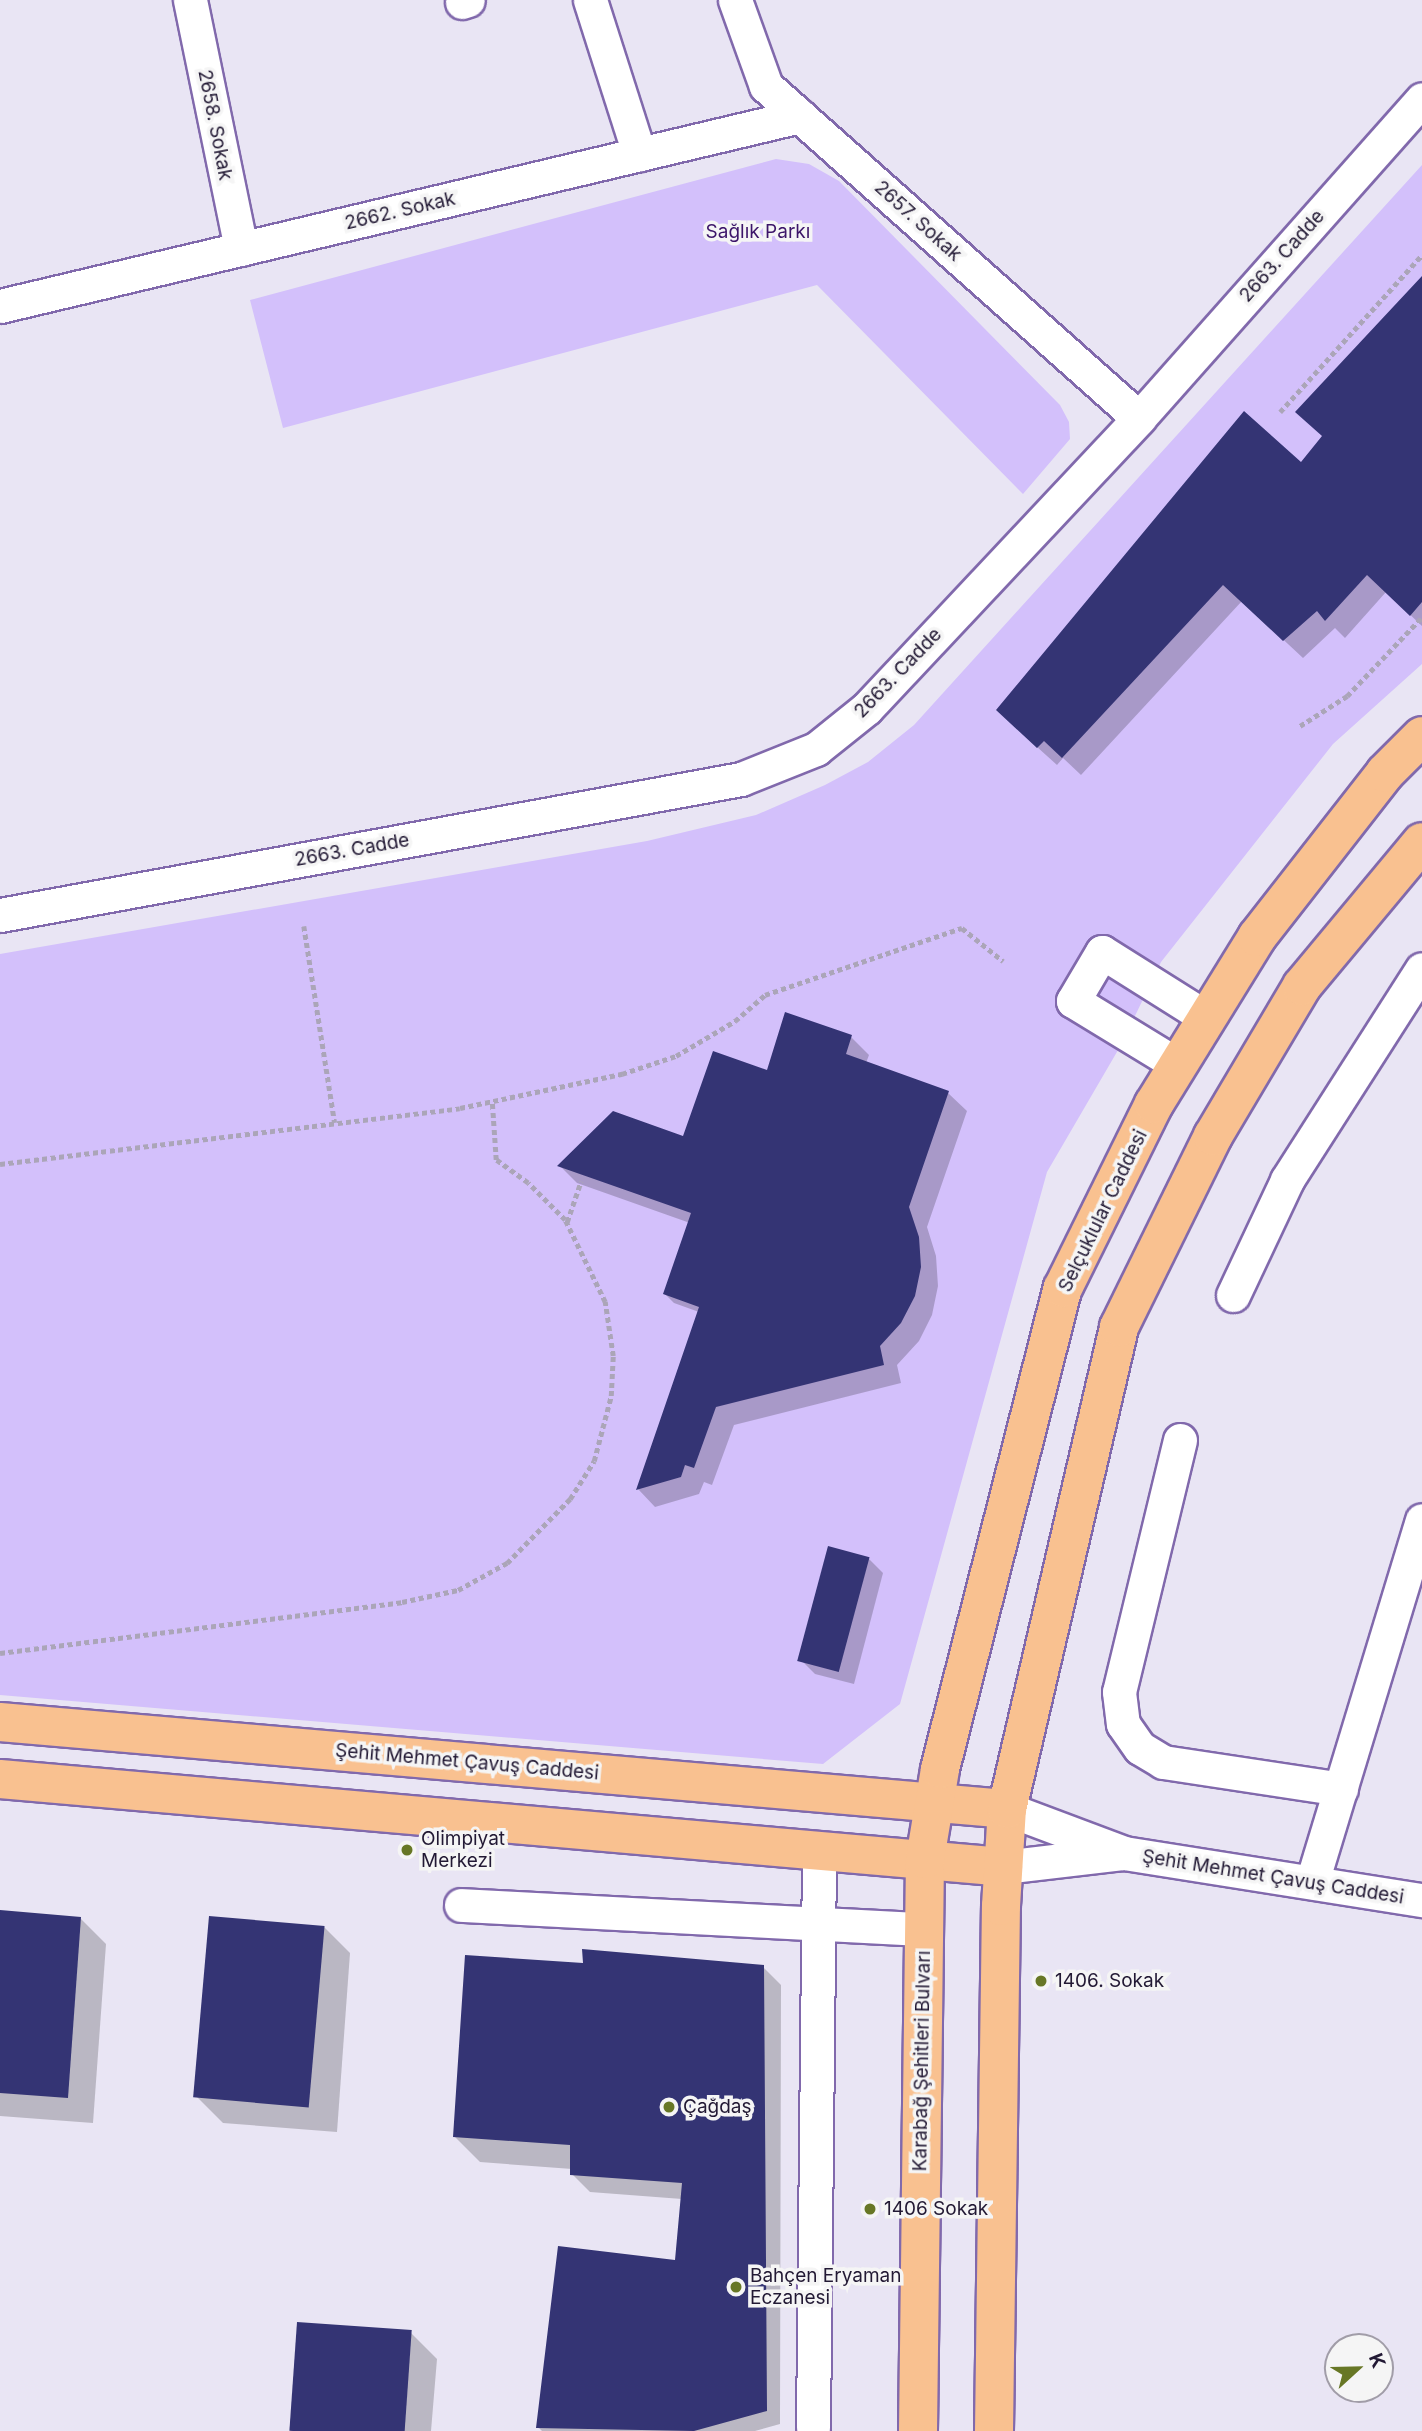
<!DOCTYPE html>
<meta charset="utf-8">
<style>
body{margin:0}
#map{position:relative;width:1422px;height:2431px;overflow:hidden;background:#e9e5f4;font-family:Inter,sans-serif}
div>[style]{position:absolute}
.green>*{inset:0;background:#d3c0fb}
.shadow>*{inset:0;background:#0003}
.building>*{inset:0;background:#343474;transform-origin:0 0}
.path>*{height:4.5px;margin-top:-2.25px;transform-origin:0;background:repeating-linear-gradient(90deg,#aba5b8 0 5px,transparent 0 8.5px)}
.roads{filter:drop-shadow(2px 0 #8169ac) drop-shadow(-2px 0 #8169ac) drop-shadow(0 2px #8169ac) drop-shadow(0 -2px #8169ac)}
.minor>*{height:33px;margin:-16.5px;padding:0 16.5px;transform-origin:16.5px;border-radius:16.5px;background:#fff}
.major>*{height:38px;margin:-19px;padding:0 19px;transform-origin:19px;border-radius:19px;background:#f9c190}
.dots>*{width:19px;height:19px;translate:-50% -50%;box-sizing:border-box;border:4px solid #f5f5f5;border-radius:50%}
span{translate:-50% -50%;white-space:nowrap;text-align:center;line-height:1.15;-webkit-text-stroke:7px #f5f5f5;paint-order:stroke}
.street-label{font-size:19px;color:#221934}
.park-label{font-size:19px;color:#3c1569}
.poi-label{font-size:19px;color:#221934}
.left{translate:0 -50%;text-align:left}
.north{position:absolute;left:1324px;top:2333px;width:70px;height:70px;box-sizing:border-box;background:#f5f5f5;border:2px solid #a19da8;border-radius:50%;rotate:68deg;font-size:19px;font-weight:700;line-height:28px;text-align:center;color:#221934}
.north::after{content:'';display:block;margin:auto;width:24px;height:32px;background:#677725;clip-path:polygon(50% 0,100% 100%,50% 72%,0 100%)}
</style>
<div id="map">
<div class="green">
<div style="clip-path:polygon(776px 159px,809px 164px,839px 181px,1060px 405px,1069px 422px,1070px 439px,1023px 494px,817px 285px,283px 428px,250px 300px)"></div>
<div style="clip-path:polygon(1422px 165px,1422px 664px,1333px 744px,1161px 962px,1121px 1045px,1047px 1172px,900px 1704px,823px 1764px,0 1695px,0 954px,647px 841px,756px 815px,825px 785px,868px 762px,914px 725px)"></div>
</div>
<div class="shadow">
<div style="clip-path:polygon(1422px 279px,1422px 626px,1386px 592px,1345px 638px,1335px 628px,1303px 658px,1242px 601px,1081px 775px,1063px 758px,1057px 765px,1016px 728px,1302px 464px,1324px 437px)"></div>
<div style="clip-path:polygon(851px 1037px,869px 1055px,866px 1063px,948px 1093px,967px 1111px,927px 1227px,936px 1256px,938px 1286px,932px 1315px,919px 1341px,897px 1365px,901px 1383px,734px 1425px,712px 1485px,704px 1482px,699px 1494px,655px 1507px,638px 1489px,699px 1312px,674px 1303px,665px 1294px,690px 1223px,577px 1183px,560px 1166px,684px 1138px,768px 1073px)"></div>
<div style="clip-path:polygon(869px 1559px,883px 1573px,854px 1684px,815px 1674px,801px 1660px)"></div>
<div style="clip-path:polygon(0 1912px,80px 1918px,106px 1944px,93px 2123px,0 2116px)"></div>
<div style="clip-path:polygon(324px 1927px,350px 1953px,337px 2132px,223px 2123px,197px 2097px)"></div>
<div style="clip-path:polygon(583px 1965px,763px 1967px,781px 1985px,780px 2424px,755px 2431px,542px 2431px,538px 2427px,677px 2262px,682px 2199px,590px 2192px,572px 2174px,572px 2169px,480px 2162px,454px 2136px)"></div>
<div style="clip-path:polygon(411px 2333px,437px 2359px,431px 2431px,290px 2431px)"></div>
</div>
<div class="building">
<div style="clip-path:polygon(1422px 276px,1422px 602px,1410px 616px,1367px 575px,1325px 621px,1317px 611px,1283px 641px,1223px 585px,1062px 758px,1044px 741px,1037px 748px,996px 710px,1244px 411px,1301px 462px,1322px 436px,1295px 412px)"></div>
<div style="clip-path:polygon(785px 1012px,852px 1035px,846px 1054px,949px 1091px,909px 1207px,919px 1237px,921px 1267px,915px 1296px,901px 1323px,880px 1346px,884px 1365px,716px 1407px,694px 1468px,685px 1465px,681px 1477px,636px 1490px,699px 1307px,663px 1294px,691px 1213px,557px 1166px,613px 1111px,683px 1136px,713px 1051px,767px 1070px)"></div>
<div style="left:828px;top:1546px;width:43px;height:119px;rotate:15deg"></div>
<div style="clip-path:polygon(0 1910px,81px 1917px,68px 2098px,0 2093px)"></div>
<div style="left:209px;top:1916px;width:116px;height:182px;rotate:5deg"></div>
<div style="clip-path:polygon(582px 1949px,764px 1965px,767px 2411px,694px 2431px,536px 2428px,558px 2246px,675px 2260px,682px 2183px,570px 2175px,570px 2145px,453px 2137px,465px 1955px,583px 1963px)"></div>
<div style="left:297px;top:2322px;width:115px;height:109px;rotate:4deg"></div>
</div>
<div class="path">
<div style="left:1280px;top:412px;width:212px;rotate:-47.9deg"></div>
<div style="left:1300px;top:726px;width:56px;rotate:-32.6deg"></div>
<div style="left:1347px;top:696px;width:109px;rotate:-46.5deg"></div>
<div style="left:304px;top:926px;width:199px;rotate:81.1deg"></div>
<div style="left:0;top:1164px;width:463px;rotate:-6.9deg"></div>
<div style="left:460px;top:1108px;width:166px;rotate:-11.9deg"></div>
<div style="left:622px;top:1074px;width:57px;rotate:-18.4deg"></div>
<div style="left:676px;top:1056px;width:69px;rotate:-30.7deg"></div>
<div style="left:735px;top:1021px;width:40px;rotate:-41deg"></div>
<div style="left:765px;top:995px;width:208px;rotate:-18.8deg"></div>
<div style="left:962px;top:928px;width:53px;rotate:38.8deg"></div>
<div style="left:567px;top:1222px;width:43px;rotate:-71.1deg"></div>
<div style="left:0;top:1653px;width:405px;rotate:-7.2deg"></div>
<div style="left:402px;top:1602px;width:57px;rotate:-12.1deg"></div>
<div style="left:458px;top:1590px;width:56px;rotate:-28.9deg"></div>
<div style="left:507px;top:1563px;width:90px;rotate:-45.5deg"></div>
<div style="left:570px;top:1499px;width:45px;rotate:-57.7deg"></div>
<div style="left:594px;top:1461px;width:67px;rotate:-75.3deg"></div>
<div style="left:611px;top:1396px;width:40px;rotate:-87.1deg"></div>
<div style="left:613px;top:1356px;width:55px;rotate:-98.4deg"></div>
<div style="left:605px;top:1302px;width:91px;rotate:-116deg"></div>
<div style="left:565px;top:1220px;width:52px;rotate:-135deg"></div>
<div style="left:528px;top:1183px;width:39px;rotate:-144deg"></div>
<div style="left:496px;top:1160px;width:58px;rotate:-93.9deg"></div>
</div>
<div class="roads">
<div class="minor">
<div style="left:190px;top:0;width:254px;rotate:78.4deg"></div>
<div style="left:590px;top:0;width:162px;rotate:72.3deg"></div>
<div style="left:735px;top:0;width:91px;rotate:70.2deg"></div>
<div style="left:766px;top:86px;width:499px;rotate:41.7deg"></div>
<div style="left:462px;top:2px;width:6px;rotate:-18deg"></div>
<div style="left:0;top:306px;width:822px;rotate:-13.36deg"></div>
<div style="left:0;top:915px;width:753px;rotate:-10.4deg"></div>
<div style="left:741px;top:779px;width:81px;rotate:-21.8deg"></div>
<div style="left:816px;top:749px;width:65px;rotate:-38.8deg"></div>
<div style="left:867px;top:708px;width:398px;rotate:-46.8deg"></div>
<div style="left:1139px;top:418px;width:426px;rotate:-48.4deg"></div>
<div style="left:1178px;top:1065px;width:123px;rotate:-148.6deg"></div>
<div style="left:1073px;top:1001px;width:57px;rotate:-59.4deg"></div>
<div style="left:1102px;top:952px;width:124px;rotate:32.2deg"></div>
<div style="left:1233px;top:1295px;width:127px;rotate:-64.8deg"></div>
<div style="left:1287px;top:1180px;width:250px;rotate:-57.4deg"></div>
<div style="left:1180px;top:1440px;width:259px;rotate:103.6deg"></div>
<div style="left:1119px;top:1692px;width:32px;rotate:83deg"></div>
<div style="left:1123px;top:1724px;width:29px;rotate:55deg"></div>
<div style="left:1140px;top:1748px;width:27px;rotate:31deg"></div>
<div style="left:1163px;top:1762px;width:180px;rotate:8.6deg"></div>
<div style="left:1007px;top:1809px;width:125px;rotate:20.6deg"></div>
<div style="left:1124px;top:1853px;width:302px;rotate:9deg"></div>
<div style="left:1003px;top:1867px;width:120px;rotate:-6.7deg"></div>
<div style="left:1312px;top:1882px;width:378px;rotate:-73.1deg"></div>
<div style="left:461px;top:1905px;width:464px;rotate:3deg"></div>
<div style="left:813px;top:2427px;width:575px;rotate:-89.4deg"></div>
</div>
<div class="major">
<div style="left:0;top:1722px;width:1011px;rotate:4.94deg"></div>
<div style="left:0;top:1779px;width:1007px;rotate:5.01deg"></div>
<div style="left:918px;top:2431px;width:572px;rotate:-89.3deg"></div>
<div style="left:925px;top:1859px;width:91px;rotate:-80.5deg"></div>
<div style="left:940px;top:1769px;width:496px;rotate:-75.7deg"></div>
<div style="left:1063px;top:1288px;width:205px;rotate:-63.7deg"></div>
<div style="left:1154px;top:1104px;width:196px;rotate:-58.3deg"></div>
<div style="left:1257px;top:937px;width:208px;rotate:-52deg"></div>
<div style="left:1385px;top:773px;width:52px;rotate:-45deg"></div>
<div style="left:994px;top:2431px;width:525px;rotate:-89.24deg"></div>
<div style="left:1001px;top:1906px;width:97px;rotate:-86.5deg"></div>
<div style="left:1007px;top:1809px;width:495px;rotate:-76.9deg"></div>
<div style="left:1119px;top:1327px;width:213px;rotate:-63.8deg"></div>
<div style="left:1213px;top:1136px;width:174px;rotate:-59.3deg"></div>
<div style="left:1302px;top:986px;width:187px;rotate:-50.2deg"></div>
</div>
</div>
<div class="dots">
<div style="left:407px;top:1850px;background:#677725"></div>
<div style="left:1041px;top:1981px;background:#677725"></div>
<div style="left:669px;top:2107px;background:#677725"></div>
<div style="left:870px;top:2209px;background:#677725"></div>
<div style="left:736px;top:2287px;background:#677725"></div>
</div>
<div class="street-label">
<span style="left:215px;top:125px;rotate:79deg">2658. Sokak</span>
<span style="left:400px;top:211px;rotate:-13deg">2662. Sokak</span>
<span style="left:918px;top:221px;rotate:42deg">2657. Sokak</span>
<span style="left:1282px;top:256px;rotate:-48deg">2663. Cadde</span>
<span style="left:898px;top:673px;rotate:-46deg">2663. Cadde</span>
<span style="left:352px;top:850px;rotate:-10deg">2663. Cadde</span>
<span style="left:1103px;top:1211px;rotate:-64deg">Selçuklular Caddesi</span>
<span style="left:467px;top:1762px;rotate:5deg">Şehit Mehmet Çavuş Caddesi</span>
<span style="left:1273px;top:1877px;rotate:9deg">Şehit Mehmet Çavuş Caddesi</span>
<span style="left:922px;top:2061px;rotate:-89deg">Karabağ Şehitleri Bulvarı</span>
</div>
<div class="park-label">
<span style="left:758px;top:232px">Sağlık Parkı</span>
</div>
<div class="poi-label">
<span class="left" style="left:421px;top:1850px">Olimpiyat<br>Merkezi</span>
<span class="left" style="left:1055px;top:1981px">1406. Sokak</span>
<span class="left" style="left:683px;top:2107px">Çağdaş</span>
<span class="left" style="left:884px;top:2209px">1406 Sokak</span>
<span class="left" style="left:750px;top:2287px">Bahçen Eryaman<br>Eczanesi</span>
</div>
<div class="north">K</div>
</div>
